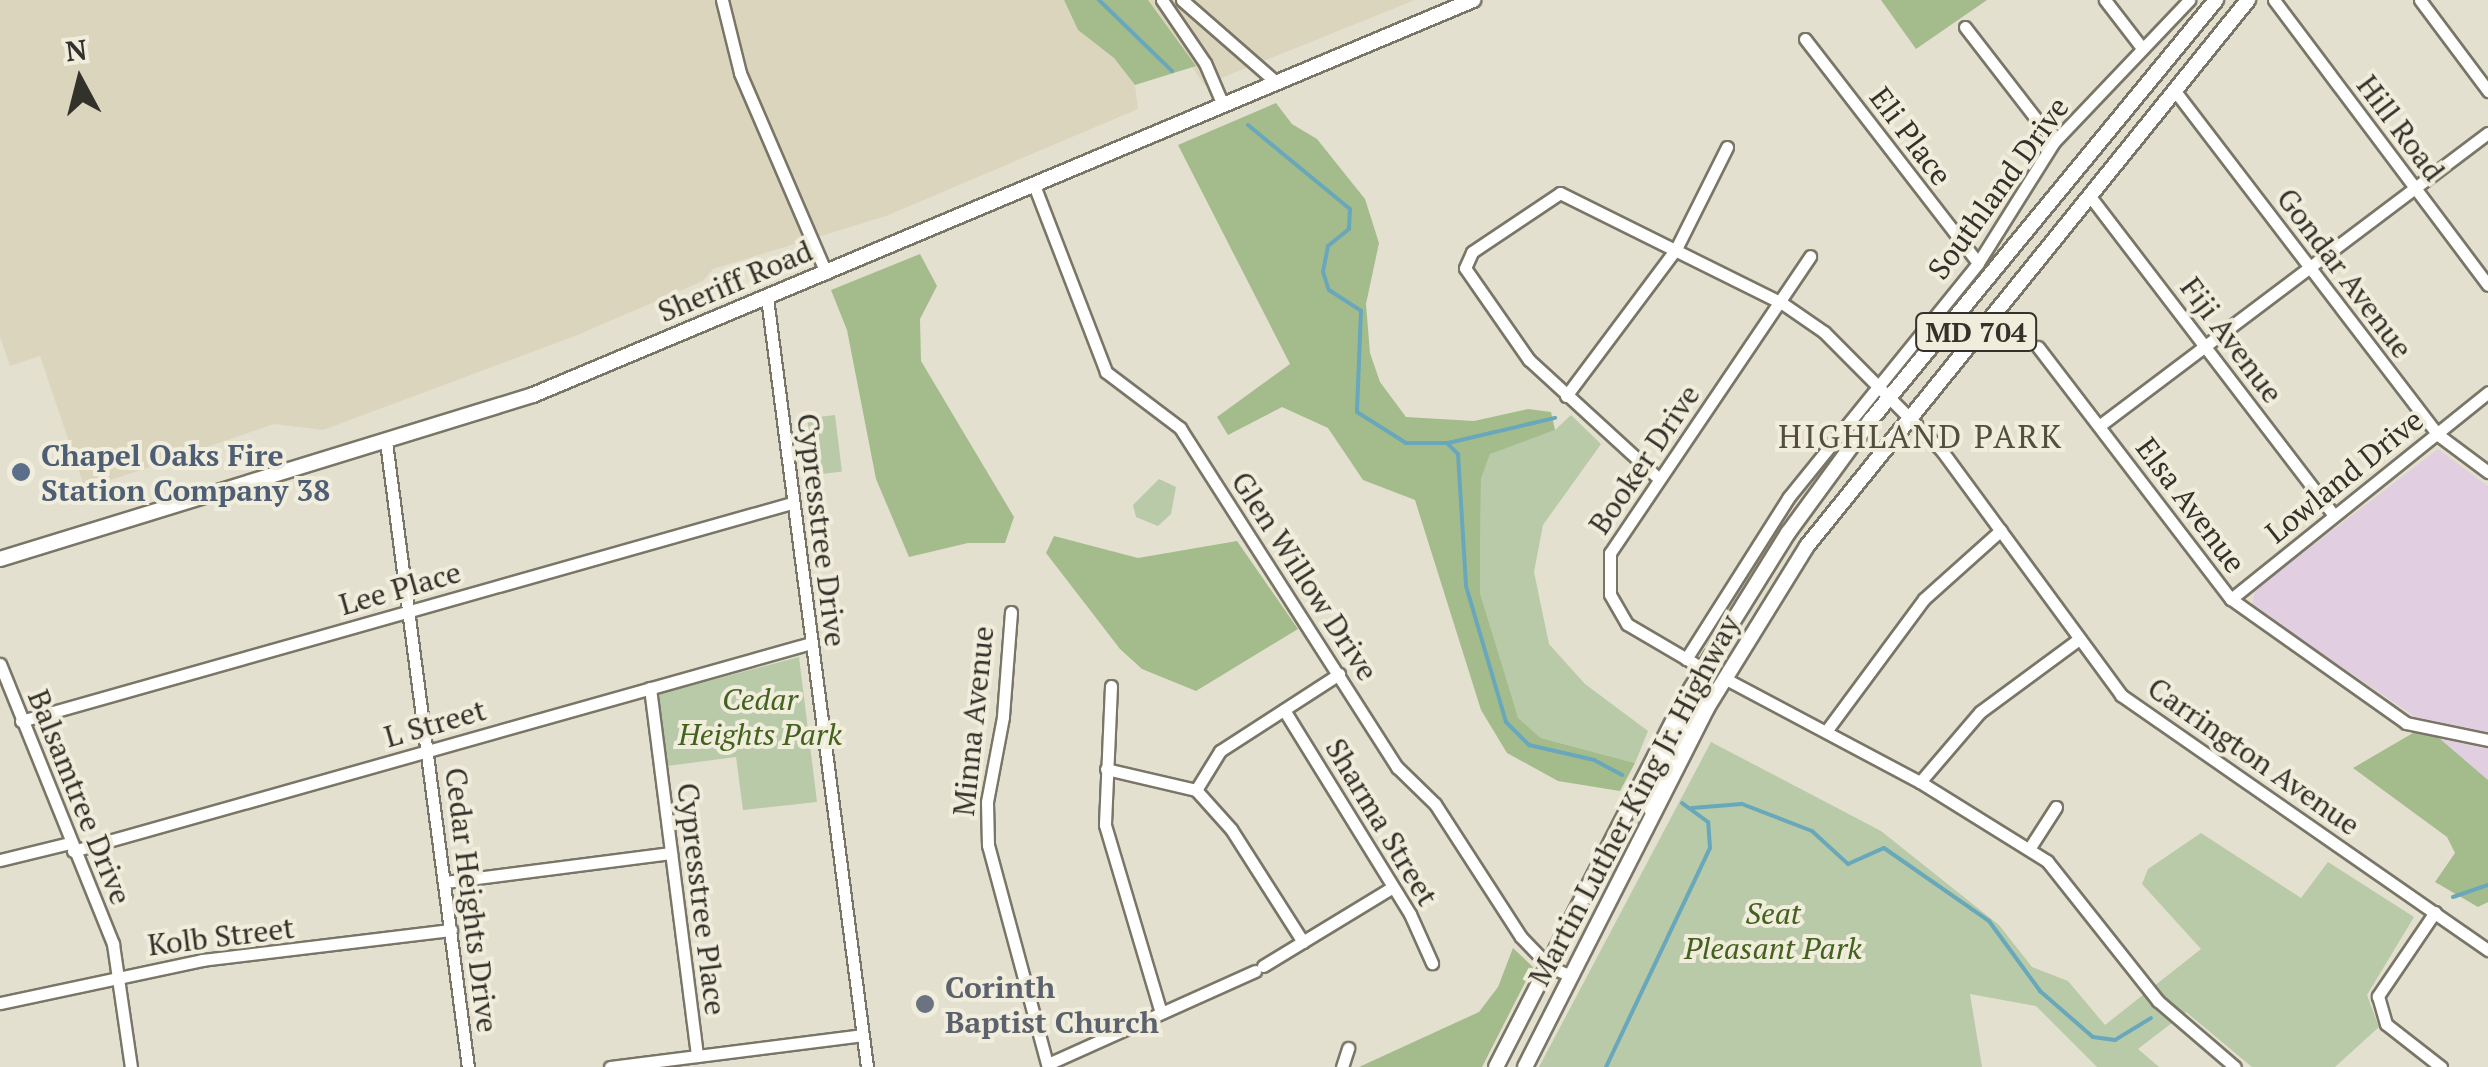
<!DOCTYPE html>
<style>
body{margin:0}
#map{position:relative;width:2488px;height:1067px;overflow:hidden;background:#e4e0cf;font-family:"PT Serif",serif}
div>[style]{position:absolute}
.built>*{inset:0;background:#dbd5bd}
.education>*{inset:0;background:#e1cfe1}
.green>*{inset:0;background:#b8caa7;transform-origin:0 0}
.forest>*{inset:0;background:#a4bc8c}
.stream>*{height:4px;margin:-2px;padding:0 2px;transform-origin:2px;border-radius:2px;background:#69a7bb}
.roads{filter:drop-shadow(2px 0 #7a7667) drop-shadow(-2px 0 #7a7667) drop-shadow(0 2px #7a7667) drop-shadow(0 -2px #7a7667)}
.minor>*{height:11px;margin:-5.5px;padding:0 5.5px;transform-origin:5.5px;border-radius:5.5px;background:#fff}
.major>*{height:14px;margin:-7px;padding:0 7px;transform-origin:7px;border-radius:7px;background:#fff}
.dots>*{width:28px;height:28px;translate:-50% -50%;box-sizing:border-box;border:5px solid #f1eddc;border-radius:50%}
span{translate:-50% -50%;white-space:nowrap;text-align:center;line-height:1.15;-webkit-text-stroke:8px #f1eddc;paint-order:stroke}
.shield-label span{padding:2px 8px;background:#f1eddc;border:2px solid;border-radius:8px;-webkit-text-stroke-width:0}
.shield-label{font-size:28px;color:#32312a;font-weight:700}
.street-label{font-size:30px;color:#32312a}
.service-label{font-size:30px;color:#4e5e75;font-weight:700}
.left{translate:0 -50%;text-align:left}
.park-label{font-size:30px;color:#44621f;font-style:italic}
.worship-label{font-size:30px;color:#5b616d;font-weight:700}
.neighbourhood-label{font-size:32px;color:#524f41;letter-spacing:2.5px}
.north{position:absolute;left:30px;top:30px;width:100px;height:100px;-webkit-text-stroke:8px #f1eddc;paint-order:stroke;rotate:353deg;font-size:28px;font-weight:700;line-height:40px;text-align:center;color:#32312a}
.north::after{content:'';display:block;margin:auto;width:35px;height:45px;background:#32312a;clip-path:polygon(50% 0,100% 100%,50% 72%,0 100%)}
</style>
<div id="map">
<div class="built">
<div style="clip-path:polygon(0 0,1064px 0,1078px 30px,1114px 58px,1135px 85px,1138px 109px,886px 216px,713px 269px,703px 281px,575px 336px,323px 430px,274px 424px,85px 489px,40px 356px,10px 366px,0 337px)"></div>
<div style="clip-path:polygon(1148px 0,1415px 0,1204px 85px)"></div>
</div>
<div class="education">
<div style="clip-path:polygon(2438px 449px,2488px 486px,2488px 780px,2411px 714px,2252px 606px,2255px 590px)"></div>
</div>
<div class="green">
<div style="left:835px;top:415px;width:57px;height:28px;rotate:83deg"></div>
<div style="clip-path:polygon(1571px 415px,1601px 444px,1543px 525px,1534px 572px,1549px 644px,1585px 684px,1648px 731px,1635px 763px,1541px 738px,1517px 718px,1480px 593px,1481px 479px,1490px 453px,1555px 430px)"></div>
<div style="clip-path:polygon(1159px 479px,1176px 487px,1171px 514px,1158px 526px,1136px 517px,1133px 505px)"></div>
<div style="clip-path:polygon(799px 657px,817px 802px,743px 810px,736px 757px,667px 766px,659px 694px)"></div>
<div style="clip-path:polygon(1711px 742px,1881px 831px,1999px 925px,2032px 967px,2068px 981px,2105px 1025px,2201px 949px,2142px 884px,2148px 869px,2201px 833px,2301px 898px,2328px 862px,2414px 917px,2367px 995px,2379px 1027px,2335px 1067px,2252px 1067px,2186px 1012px,2138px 1049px,2159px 1067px,2097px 1067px,2036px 1006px,1970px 994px,1982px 1067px,1539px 1067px)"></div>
</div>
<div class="forest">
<div style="clip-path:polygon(1064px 0,1148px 0,1196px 66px,1135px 85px,1114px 58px,1078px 30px)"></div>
<div style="clip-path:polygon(1881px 0,1987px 0,1916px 49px)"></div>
<div style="clip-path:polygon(1276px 103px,1292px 124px,1317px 139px,1365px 199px,1379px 243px,1366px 304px,1370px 353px,1380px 382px,1406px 417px,1474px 421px,1528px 409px,1551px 412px,1555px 430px,1490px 454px,1481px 479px,1480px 593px,1518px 718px,1541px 738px,1635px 763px,1620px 791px,1558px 781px,1507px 753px,1481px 710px,1415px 500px,1363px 480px,1328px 428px,1282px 407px,1228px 435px,1217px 417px,1290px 364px,1178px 145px)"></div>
<div style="clip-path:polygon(920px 254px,937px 286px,920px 319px,921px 361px,1014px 517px,1005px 543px,968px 543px,909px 557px,876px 479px,847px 330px,831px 290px)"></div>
<div style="clip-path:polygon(1054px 536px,1138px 558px,1237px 541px,1298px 629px,1196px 691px,1142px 669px,1120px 649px,1046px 553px)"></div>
<div style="clip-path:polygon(2425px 726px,2488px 780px,2488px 902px,2478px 907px,2435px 882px,2455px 853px,2447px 837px,2353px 768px)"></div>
<div style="clip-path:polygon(1513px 948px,1533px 967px,1482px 1067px,1359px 1067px,1479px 1012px,1498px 987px)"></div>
</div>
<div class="stream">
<div style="left:1099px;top:0;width:102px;rotate:44.2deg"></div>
<div style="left:1248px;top:125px;width:132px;rotate:39.5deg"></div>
<div style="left:1350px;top:209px;width:20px;rotate:93deg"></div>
<div style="left:1349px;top:229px;width:27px;rotate:141deg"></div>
<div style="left:1328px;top:246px;width:26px;rotate:101deg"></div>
<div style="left:1323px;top:272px;width:19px;rotate:72deg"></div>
<div style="left:1329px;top:290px;width:38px;rotate:33deg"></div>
<div style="left:1361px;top:311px;width:101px;rotate:92.3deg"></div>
<div style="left:1357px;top:412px;width:58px;rotate:32.3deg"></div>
<div style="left:1406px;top:443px;width:41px"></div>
<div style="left:1447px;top:443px;width:16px;rotate:45deg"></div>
<div style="left:1458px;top:454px;width:132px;rotate:86.5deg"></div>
<div style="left:1466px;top:586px;width:142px;rotate:73.6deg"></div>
<div style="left:1506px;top:722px;width:33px;rotate:45deg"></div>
<div style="left:1529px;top:745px;width:67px;rotate:13deg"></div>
<div style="left:1594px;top:760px;width:32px;rotate:28deg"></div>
<div style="left:1448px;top:443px;width:110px;rotate:-13.2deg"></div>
<div style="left:1692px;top:808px;width:50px;rotate:-4.6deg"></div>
<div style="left:1742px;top:804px;width:75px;rotate:21.1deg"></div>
<div style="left:1812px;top:831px;width:49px;rotate:42.5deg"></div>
<div style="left:1848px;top:864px;width:39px;rotate:-24deg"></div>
<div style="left:1884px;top:848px;width:128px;rotate:34.8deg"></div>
<div style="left:1989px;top:921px;width:87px;rotate:53.9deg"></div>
<div style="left:2040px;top:991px;width:70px;rotate:41deg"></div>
<div style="left:2093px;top:1037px;width:22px;rotate:8deg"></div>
<div style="left:2115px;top:1040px;width:42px;rotate:-31.4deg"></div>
<div style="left:2453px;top:897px;width:37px;rotate:-19deg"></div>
<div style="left:1606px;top:1067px;width:242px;rotate:-64.6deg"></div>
<div style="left:1710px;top:848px;width:26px;rotate:-94deg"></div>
<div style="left:1708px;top:822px;width:32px;rotate:-144deg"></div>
</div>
<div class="roads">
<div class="minor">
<div style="left:722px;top:0;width:75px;rotate:76.1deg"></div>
<div style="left:740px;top:73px;width:218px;rotate:66.7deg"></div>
<div style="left:1162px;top:0;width:76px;rotate:55.7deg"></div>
<div style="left:1205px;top:63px;width:46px;rotate:66.8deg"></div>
<div style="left:1182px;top:0;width:126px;rotate:41.1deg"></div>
<div style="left:2105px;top:0;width:61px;rotate:52.4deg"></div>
<div style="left:2274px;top:0;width:356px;rotate:53.1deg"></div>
<div style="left:2420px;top:0;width:114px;rotate:53.2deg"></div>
<div style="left:1965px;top:27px;width:145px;rotate:52.3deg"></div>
<div style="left:1805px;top:39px;width:283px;rotate:52.3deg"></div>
<div style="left:2175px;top:91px;width:432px;rotate:52.6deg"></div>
<div style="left:2437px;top:434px;width:64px;rotate:36.7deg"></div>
<div style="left:1034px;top:185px;width:200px;rotate:68.9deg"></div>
<div style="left:1106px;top:372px;width:93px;rotate:37.1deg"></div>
<div style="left:1180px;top:428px;width:403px;rotate:57.4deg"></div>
<div style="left:1397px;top:767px;width:53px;rotate:44.2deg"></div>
<div style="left:1435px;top:804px;width:158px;rotate:57.1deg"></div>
<div style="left:1521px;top:937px;width:42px;rotate:46deg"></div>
<div style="left:1550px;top:967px;width:23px;rotate:23deg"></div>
<div style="left:2089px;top:195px;width:403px;rotate:52.6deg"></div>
<div style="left:767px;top:298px;width:775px;rotate:82.59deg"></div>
<div style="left:2038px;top:347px;width:317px;rotate:52.6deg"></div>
<div style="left:2231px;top:599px;width:214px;rotate:35.3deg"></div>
<div style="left:2406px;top:723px;width:84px;rotate:11.7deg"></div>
<div style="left:1566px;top:396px;width:184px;rotate:-53.2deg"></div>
<div style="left:1676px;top:249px;width:114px;rotate:-63.4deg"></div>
<div style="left:2099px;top:426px;width:487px;rotate:-37deg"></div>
<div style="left:386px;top:442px;width:630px;rotate:82.53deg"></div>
<div style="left:1658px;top:478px;width:175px;rotate:-137.5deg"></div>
<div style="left:1529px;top:360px;width:112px;rotate:-124.8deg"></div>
<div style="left:1465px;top:268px;width:17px;rotate:-66deg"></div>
<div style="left:1472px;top:252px;width:106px;rotate:-33.8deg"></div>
<div style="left:1560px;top:193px;width:248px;rotate:26.4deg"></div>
<div style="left:1782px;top:303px;width:51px;rotate:34.6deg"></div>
<div style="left:1824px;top:332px;width:168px;rotate:45.2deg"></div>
<div style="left:1942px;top:451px;width:303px;rotate:53.7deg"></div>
<div style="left:2121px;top:695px;width:447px;rotate:34.8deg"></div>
<div style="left:2231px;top:599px;width:330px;rotate:-38.8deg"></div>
<div style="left:1011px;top:612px;width:105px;rotate:94.4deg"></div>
<div style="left:1003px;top:717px;width:86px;rotate:100.7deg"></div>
<div style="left:987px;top:802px;width:43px;rotate:88.7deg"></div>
<div style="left:988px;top:845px;width:230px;rotate:74.9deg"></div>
<div style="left:1686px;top:659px;width:191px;rotate:-57.6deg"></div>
<div style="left:1788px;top:498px;width:302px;rotate:-51deg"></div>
<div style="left:1978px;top:263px;width:143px;rotate:-57.9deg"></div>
<div style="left:2054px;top:142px;width:196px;rotate:-46.4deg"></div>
<div style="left:0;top:664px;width:302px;rotate:68deg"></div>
<div style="left:113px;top:944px;width:124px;rotate:81.7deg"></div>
<div style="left:1702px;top:668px;width:87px;rotate:-149.6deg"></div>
<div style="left:1627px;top:624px;width:34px;rotate:-120deg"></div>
<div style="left:1610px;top:594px;width:41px;rotate:-90deg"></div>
<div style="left:1610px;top:553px;width:358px;rotate:-56deg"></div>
<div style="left:1724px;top:678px;width:222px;rotate:28deg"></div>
<div style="left:1920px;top:782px;width:150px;rotate:31.9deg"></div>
<div style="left:2047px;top:861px;width:179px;rotate:51.6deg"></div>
<div style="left:2158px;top:1001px;width:101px;rotate:40.6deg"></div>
<div style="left:1111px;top:686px;width:139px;rotate:92.5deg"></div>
<div style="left:1105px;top:825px;width:196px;rotate:73.4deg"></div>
<div style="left:650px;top:688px;width:371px;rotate:82.7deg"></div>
<div style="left:1284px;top:710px;width:240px;rotate:58.3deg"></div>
<div style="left:1410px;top:914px;width:54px;rotate:65.8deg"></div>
<div style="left:21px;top:721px;width:801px;rotate:-15.79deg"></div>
<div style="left:1827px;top:730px;width:163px;rotate:-53.5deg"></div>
<div style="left:1924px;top:599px;width:103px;rotate:-41.9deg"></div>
<div style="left:1106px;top:769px;width:92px;rotate:13.1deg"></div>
<div style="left:1196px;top:790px;width:52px;rotate:48.1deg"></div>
<div style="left:1231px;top:829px;width:134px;rotate:57.5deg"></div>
<div style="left:1920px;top:782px;width:92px;rotate:-49.4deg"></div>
<div style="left:1980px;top:712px;width:123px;rotate:-36.4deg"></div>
<div style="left:1196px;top:790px;width:46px;rotate:-58.4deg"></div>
<div style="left:1220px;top:751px;width:142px;rotate:-32.9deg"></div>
<div style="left:2029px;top:849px;width:50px;rotate:-57.3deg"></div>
<div style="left:73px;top:851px;width:767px;rotate:-15.74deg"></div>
<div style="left:0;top:860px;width:72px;rotate:-13.7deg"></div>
<div style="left:445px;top:882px;width:228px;rotate:-7.3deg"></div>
<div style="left:2435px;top:912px;width:102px;rotate:124.2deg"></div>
<div style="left:2378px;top:996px;width:29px;rotate:74deg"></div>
<div style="left:2386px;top:1024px;width:70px;rotate:38deg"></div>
<div style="left:1263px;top:966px;width:152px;rotate:-31.3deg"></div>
<div style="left:0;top:1003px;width:207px;rotate:-12deg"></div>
<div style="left:202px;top:960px;width:251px;rotate:-6.9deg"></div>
<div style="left:1048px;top:1064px;width:227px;rotate:-24.2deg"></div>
<div style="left:610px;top:1067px;width:254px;rotate:-7.2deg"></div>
<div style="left:1342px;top:1067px;width:20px;rotate:-72deg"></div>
</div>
<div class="major">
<div style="left:0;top:559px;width:558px;rotate:-17.1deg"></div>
<div style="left:533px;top:395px;width:1020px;rotate:-22.79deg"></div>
<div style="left:1651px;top:809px;width:27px;rotate:-80deg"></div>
<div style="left:1656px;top:782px;width:104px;rotate:-63.2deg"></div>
<div style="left:1703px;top:689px;width:20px;rotate:-93deg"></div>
<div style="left:1496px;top:1067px;width:412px;rotate:-62.9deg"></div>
<div style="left:1684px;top:700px;width:197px;rotate:-58.1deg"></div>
<div style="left:1788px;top:533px;width:139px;rotate:-53.8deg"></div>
<div style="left:1870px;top:421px;width:545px;rotate:-50.58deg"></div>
<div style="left:1525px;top:1067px;width:402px;rotate:-63.1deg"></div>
<div style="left:1707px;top:708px;width:190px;rotate:-58.3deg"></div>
<div style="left:1807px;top:546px;width:702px;rotate:-51.07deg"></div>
</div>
</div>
<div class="dots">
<div style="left:21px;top:472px;background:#5c6f8a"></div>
<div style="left:925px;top:1004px;background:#6b7280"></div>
</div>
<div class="shield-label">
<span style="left:1976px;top:332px">MD 704</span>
</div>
<div class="street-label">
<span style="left:2401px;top:128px;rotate:53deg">Hill Road</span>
<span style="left:1911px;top:136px;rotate:53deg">Eli Place</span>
<span style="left:1998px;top:188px;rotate:-54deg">Southland Drive</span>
<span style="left:2345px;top:273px;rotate:53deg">Gondar Avenue</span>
<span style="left:735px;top:281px;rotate:-23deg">Sheriff Road</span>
<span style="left:2232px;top:340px;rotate:53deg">Fiji Avenue</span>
<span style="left:1644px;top:459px;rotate:-56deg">Booker Drive</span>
<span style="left:2344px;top:476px;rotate:-39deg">Lowland Drive</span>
<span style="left:2191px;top:505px;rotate:53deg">Elsa Avenue</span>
<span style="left:822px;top:530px;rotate:83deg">Cypresstree Drive</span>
<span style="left:1305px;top:576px;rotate:57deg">Glen Willow Drive</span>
<span style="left:400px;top:588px;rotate:-16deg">Lee Place</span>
<span style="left:973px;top:721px;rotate:-84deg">Minna Avenue</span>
<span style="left:435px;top:723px;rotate:-16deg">L Street</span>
<span style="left:2254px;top:756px;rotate:35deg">Carrington Avenue</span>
<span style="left:80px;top:797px;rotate:68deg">Balsamtree Drive</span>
<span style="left:1634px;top:800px;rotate:-62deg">Martin Luther King Jr. Highway</span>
<span style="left:1382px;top:822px;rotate:59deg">Sharma Street</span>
<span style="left:702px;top:899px;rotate:83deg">Cypresstree Place</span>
<span style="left:472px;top:900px;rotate:83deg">Cedar Heights Drive</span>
<span style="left:221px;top:936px;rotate:-7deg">Kolb Street</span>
</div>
<div class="service-label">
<span class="left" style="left:41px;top:472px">Chapel Oaks Fire<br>Station Company 38</span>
</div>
<div class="park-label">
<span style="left:760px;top:716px">Cedar<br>Heights Park</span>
<span style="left:1773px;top:930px">Seat<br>Pleasant Park</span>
</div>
<div class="worship-label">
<span class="left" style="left:945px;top:1004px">Corinth<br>Baptist Church</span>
</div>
<div class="neighbourhood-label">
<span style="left:1921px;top:436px">HIGHLAND PARK</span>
</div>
<div class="north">N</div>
</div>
